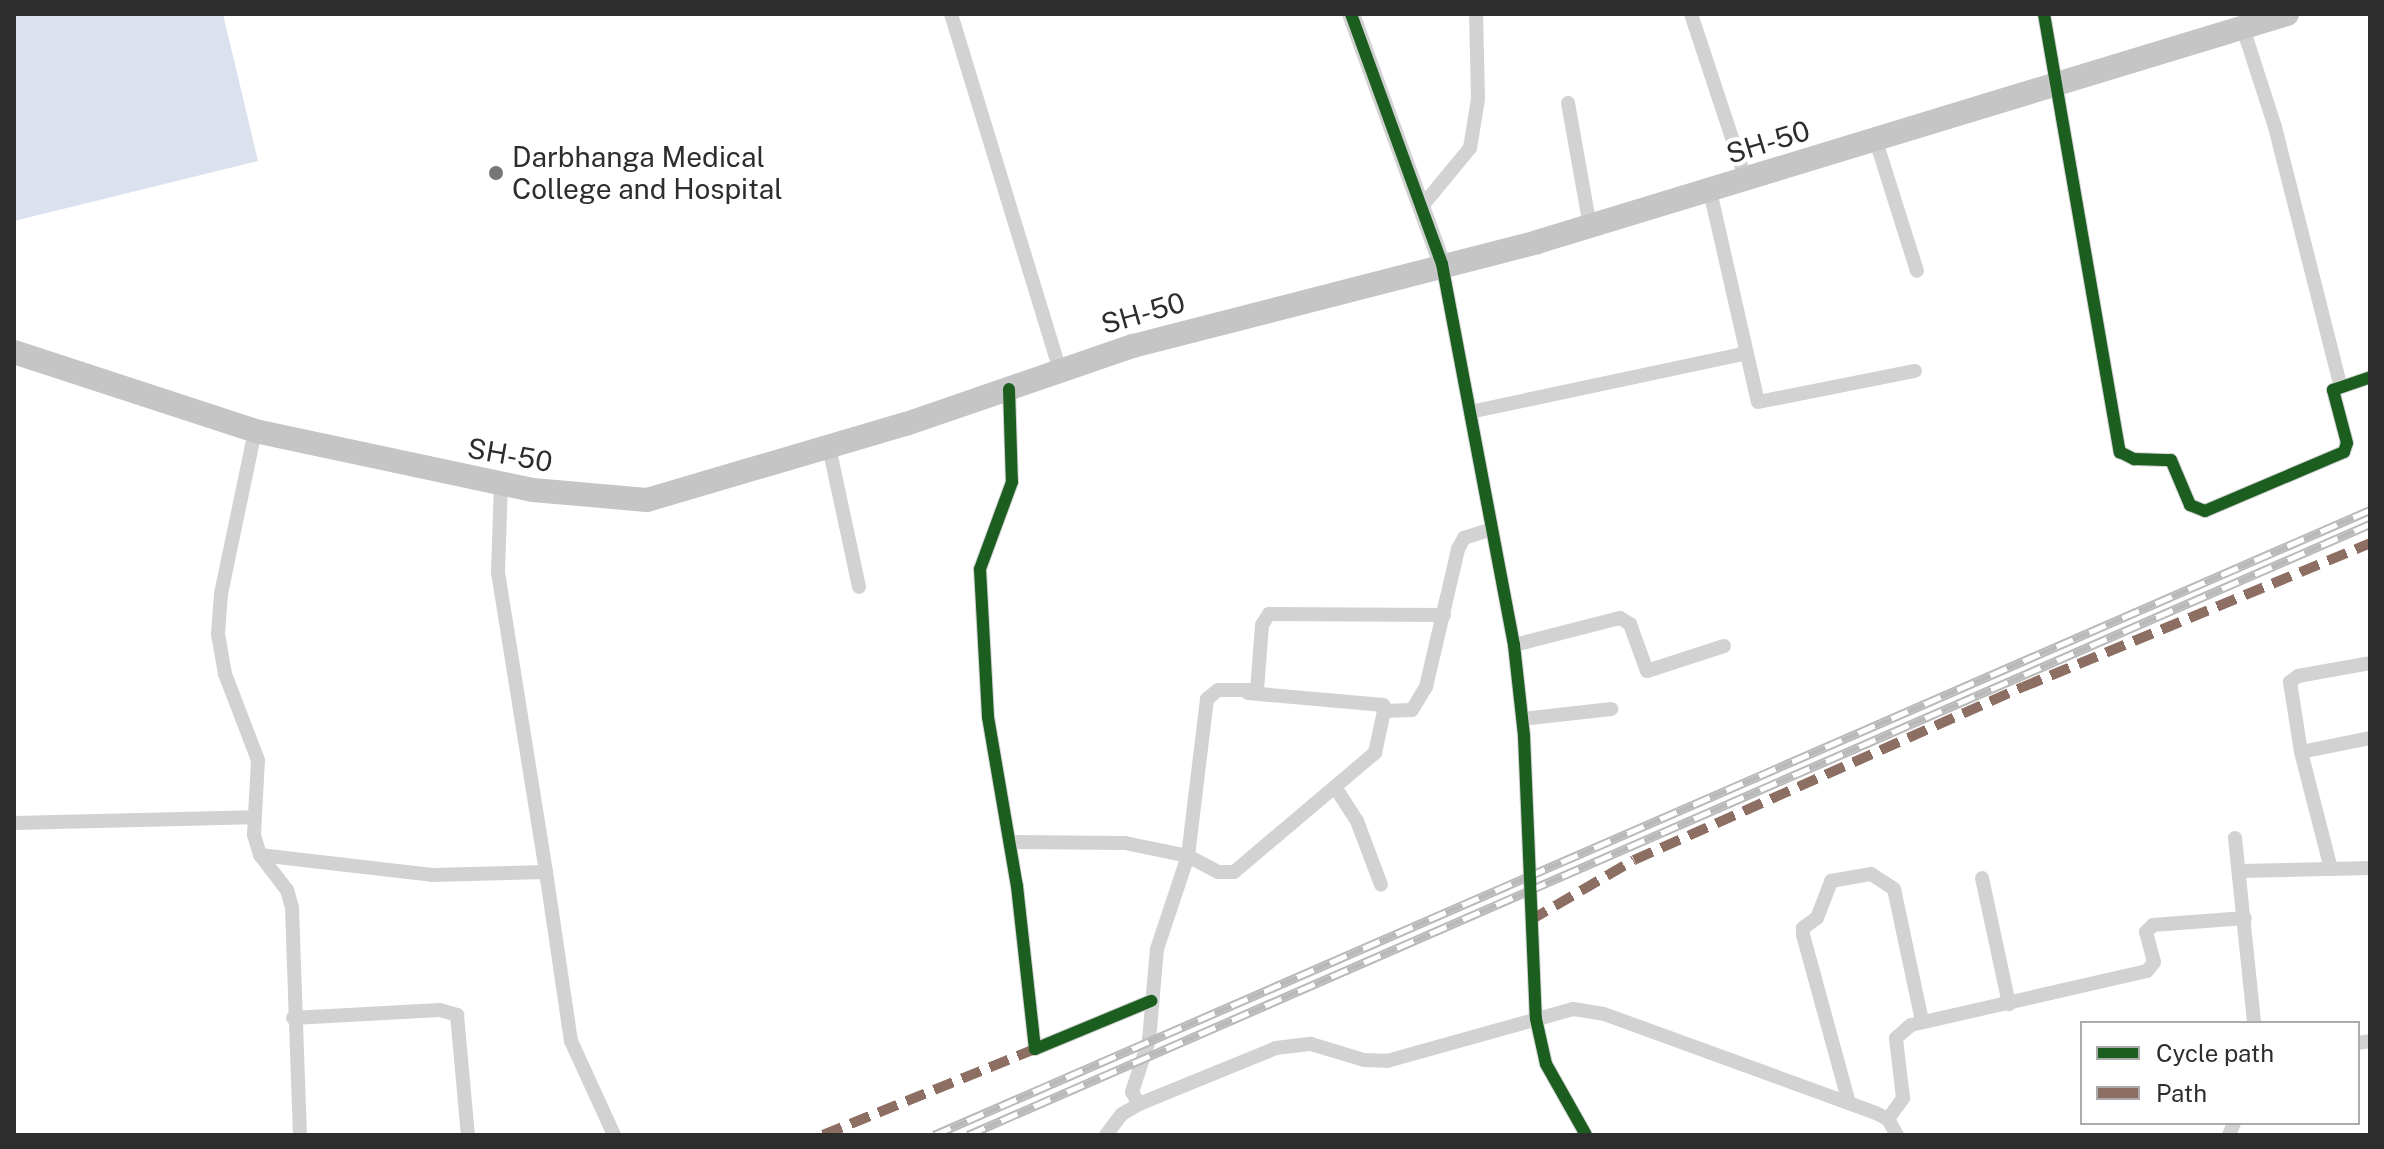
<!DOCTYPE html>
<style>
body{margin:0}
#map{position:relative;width:2384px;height:1149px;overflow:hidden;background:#fff;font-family:"Public Sans",sans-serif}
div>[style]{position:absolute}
.water>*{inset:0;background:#dbe2ee}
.minor>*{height:14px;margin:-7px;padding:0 7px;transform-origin:7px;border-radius:7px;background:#d2d2d2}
.tertiary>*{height:18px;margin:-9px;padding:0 9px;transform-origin:9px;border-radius:9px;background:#d2d2d2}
.primary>*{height:24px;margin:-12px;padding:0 12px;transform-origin:12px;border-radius:12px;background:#c5c5c5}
.rail>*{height:9px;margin-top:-4.5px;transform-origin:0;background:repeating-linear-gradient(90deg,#fff 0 18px,#b9b9b9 0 36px);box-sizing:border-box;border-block:2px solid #b9b9b9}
.quiet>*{height:10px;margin-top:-5px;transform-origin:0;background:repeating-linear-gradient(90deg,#8d6e63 0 20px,transparent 0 30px)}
.cycleway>*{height:12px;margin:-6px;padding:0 6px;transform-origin:6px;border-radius:6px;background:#1b5e20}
.dots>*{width:22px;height:22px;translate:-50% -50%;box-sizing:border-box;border:4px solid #fff;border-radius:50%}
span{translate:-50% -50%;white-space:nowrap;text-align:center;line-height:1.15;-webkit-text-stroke:8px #fff;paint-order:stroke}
.street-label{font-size:28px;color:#2d2d2d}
.poi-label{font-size:28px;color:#2d2d2d}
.left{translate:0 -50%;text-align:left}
.frame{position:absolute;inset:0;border:16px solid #2d2d2d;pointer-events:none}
.legend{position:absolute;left:2080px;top:1021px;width:280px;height:104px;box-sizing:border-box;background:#fff;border:2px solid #ababab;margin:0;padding:10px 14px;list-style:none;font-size:24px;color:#2d2d2d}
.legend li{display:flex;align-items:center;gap:16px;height:40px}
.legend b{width:40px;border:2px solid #ababab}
</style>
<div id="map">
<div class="water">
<div style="clip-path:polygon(14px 14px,223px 14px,258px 161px,14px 221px)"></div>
</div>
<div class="minor">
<div style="left:951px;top:14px;width:373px;rotate:73deg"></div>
<div style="left:1691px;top:14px;width:175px;rotate:71.7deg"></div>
<div style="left:2044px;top:14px;width:445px;rotate:80.2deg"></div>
<div style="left:2120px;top:452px;width:16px;rotate:27deg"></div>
<div style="left:2134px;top:459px;width:37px;rotate:2deg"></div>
<div style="left:2171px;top:460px;width:49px;rotate:67.1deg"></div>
<div style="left:2190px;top:505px;width:16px;rotate:22deg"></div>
<div style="left:2205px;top:511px;width:151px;rotate:-23deg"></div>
<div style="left:2344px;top:452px;width:9px;rotate:-72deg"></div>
<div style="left:2347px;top:443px;width:55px;rotate:-104.8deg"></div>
<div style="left:2333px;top:390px;width:39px;rotate:-19deg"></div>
<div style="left:2243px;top:28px;width:104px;rotate:72.1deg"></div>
<div style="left:2275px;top:127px;width:265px;rotate:75.8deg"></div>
<div style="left:1568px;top:103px;width:125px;rotate:79.9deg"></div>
<div style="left:1876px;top:141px;width:136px;rotate:72.5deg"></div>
<div style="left:1710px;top:191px;width:216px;rotate:77.2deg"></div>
<div style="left:1758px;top:402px;width:160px;rotate:-11.2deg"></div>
<div style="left:1423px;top:205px;width:74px;rotate:-50.5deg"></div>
<div style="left:1470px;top:148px;width:50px;rotate:-80.7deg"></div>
<div style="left:1478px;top:99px;width:85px;rotate:-91.3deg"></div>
<div style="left:1442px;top:264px;width:388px;rotate:79.3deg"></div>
<div style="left:1514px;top:645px;width:92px;rotate:83.7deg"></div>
<div style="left:1524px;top:736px;width:283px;rotate:87.6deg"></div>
<div style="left:1536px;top:1019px;width:46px;rotate:77.5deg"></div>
<div style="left:1546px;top:1064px;width:81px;rotate:60.6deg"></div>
<div style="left:1009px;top:389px;width:93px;rotate:88.2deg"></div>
<div style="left:1012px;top:482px;width:93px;rotate:110.2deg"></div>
<div style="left:980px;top:569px;width:148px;rotate:86.9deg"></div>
<div style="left:988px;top:717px;width:171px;rotate:80.3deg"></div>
<div style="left:1017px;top:886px;width:164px;rotate:83.7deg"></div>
<div style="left:1035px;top:1049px;width:126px;rotate:-22.5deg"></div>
<div style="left:1470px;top:412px;width:283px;rotate:-12deg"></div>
<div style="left:255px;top:431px;width:167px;rotate:101.8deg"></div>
<div style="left:221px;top:594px;width:40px;rotate:94.3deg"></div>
<div style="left:218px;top:634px;width:41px;rotate:80.1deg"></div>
<div style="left:225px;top:674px;width:92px;rotate:69deg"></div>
<div style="left:258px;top:760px;width:75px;rotate:93.1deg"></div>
<div style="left:254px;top:835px;width:21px;rotate:73deg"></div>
<div style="left:260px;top:855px;width:44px;rotate:52.4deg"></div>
<div style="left:287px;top:890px;width:19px;rotate:74deg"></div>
<div style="left:292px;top:908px;width:227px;rotate:88deg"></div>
<div style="left:829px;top:447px;width:143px;rotate:77.9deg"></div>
<div style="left:1514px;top:645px;width:109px;rotate:-14.3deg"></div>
<div style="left:1620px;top:618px;width:12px;rotate:31deg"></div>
<div style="left:1630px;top:624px;width:50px;rotate:70.1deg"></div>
<div style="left:1647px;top:671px;width:81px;rotate:-18deg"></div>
<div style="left:1248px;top:693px;width:136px;rotate:5.1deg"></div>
<div style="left:1522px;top:719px;width:90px;rotate:-6.4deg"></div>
<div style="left:2301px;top:752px;width:70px;rotate:-11.5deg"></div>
<div style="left:1335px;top:787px;width:40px;rotate:57.1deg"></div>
<div style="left:1357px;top:821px;width:68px;rotate:69.4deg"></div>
<div style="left:14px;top:823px;width:239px;rotate:-1.4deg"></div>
<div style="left:2235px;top:838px;width:186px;rotate:84.1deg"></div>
<div style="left:1010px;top:842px;width:115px;rotate:0.5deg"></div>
<div style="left:1125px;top:843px;width:64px;rotate:11.7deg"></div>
<div style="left:1188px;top:856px;width:158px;rotate:-83.1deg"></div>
<div style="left:1207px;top:699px;width:14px;rotate:-39deg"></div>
<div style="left:1218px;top:690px;width:39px"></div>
<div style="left:1257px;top:690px;width:65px;rotate:-85.6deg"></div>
<div style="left:1262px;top:625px;width:13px;rotate:-58deg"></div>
<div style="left:1269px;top:614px;width:175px;rotate:0.3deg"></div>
<div style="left:260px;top:855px;width:173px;rotate:6.6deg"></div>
<div style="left:432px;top:875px;width:114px;rotate:-1.5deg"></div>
<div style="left:546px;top:872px;width:303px;rotate:-99.1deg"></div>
<div style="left:498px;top:573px;width:89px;rotate:-88.1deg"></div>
<div style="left:2330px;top:865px;width:117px;rotate:-104.4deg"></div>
<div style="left:2301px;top:752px;width:71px;rotate:-98.9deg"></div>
<div style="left:2290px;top:682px;width:10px;rotate:-37deg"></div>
<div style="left:2298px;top:676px;width:73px;rotate:-10.2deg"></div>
<div style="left:2239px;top:871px;width:131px;rotate:-1.3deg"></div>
<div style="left:546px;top:872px;width:171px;rotate:81.6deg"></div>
<div style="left:571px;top:1041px;width:103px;rotate:65.4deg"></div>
<div style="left:1982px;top:878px;width:129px;rotate:77.9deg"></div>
<div style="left:293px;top:1018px;width:147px;rotate:-3.1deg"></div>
<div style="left:440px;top:1010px;width:18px;rotate:16deg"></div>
<div style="left:457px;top:1015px;width:121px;rotate:84.8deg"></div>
<div style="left:2358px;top:1043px;width:12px;rotate:-9deg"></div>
<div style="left:1849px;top:1103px;width:174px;rotate:-105.3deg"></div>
<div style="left:1803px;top:935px;width:7px;rotate:-90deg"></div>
<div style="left:1803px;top:928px;width:17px;rotate:-36deg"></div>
<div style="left:1817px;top:918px;width:40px;rotate:-69deg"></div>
<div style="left:1831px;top:881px;width:41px;rotate:-9.9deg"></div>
<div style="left:1871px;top:874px;width:27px;rotate:33deg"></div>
<div style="left:1894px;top:889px;width:135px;rotate:78deg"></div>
<div style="left:1139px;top:1104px;width:14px;rotate:-120deg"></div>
<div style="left:1132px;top:1092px;width:55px;rotate:-71.9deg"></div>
<div style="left:1149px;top:1040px;width:91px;rotate:-85deg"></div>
<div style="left:1157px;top:949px;width:98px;rotate:-71.6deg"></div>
<div style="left:1188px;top:856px;width:34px;rotate:28deg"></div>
<div style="left:1218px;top:872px;width:16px"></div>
<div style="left:1234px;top:872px;width:185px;rotate:-40.2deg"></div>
<div style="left:1375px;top:753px;width:43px;rotate:-77.9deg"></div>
<div style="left:1384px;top:711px;width:28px;rotate:-2deg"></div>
<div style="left:1412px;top:710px;width:27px;rotate:-59deg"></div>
<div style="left:1426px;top:687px;width:142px;rotate:-76.9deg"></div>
<div style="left:1458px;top:549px;width:13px;rotate:-61deg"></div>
<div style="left:1464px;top:538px;width:28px;rotate:-18deg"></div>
<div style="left:1888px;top:1119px;width:26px;rotate:-54deg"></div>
<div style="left:1903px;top:1098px;width:60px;rotate:-96.7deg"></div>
<div style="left:1896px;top:1038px;width:20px;rotate:-41deg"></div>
<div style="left:1911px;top:1025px;width:242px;rotate:-12.9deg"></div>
<div style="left:2147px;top:971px;width:11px;rotate:-52deg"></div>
<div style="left:2154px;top:962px;width:31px;rotate:-105deg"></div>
<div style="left:2146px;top:932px;width:10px;rotate:-45deg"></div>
<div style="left:2153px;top:925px;width:92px;rotate:-4.4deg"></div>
<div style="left:1106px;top:1135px;width:26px;rotate:-53deg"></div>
<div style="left:1122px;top:1114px;width:20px;rotate:-30deg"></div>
<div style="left:1139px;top:1104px;width:148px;rotate:-22.2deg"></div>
<div style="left:1276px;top:1048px;width:35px;rotate:-7deg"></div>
<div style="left:1311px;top:1044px;width:55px;rotate:16.8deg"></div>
<div style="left:1364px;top:1060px;width:23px;rotate:2deg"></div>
<div style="left:1387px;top:1061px;width:193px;rotate:-15.6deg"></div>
<div style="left:1573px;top:1009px;width:31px;rotate:9deg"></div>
<div style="left:1604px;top:1014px;width:289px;rotate:20deg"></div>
<div style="left:1876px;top:1113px;width:13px;rotate:27deg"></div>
<div style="left:1888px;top:1119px;width:18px;rotate:61deg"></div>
<div style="left:2229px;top:1135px;width:13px;rotate:-67deg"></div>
</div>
<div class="tertiary">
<div style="left:1351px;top:14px;width:266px;rotate:70deg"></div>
</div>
<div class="primary">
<div style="left:14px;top:352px;width:254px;rotate:18.1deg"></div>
<div style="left:255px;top:431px;width:284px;rotate:12deg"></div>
<div style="left:533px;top:490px;width:114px;rotate:5deg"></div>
<div style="left:647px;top:500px;width:270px;rotate:-16.4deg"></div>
<div style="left:906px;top:424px;width:240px;rotate:-19deg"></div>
<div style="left:1133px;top:346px;width:417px;rotate:-14.4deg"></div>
<div style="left:1537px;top:242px;width:784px;rotate:-16.91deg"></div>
</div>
<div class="rail">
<div style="left:934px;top:1135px;width:1566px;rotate:-23.52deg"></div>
<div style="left:968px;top:1135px;width:1529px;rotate:-23.55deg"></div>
</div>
<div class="quiet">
<div style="left:1529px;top:921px;width:121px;rotate:-30.2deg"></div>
<div style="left:1634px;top:860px;width:426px;rotate:-24deg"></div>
<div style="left:2023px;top:687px;width:376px;rotate:-22.5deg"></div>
<div style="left:823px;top:1135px;width:229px;rotate:-22.1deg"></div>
</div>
<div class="cycleway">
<div style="left:1351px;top:14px;width:266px;rotate:70deg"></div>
<div style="left:1442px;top:264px;width:388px;rotate:79.3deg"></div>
<div style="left:1514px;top:645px;width:92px;rotate:83.7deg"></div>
<div style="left:1524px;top:736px;width:283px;rotate:87.6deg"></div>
<div style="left:1536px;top:1019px;width:46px;rotate:77.5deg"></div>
<div style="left:1546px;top:1064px;width:81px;rotate:60.6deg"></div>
<div style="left:2044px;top:14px;width:445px;rotate:80.2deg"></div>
<div style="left:2120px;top:452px;width:16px;rotate:27deg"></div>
<div style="left:2134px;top:459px;width:37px;rotate:2deg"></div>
<div style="left:2171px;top:460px;width:49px;rotate:67.1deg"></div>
<div style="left:2190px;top:505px;width:16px;rotate:22deg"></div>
<div style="left:2205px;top:511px;width:151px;rotate:-23deg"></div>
<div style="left:2344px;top:452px;width:9px;rotate:-72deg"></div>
<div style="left:2347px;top:443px;width:55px;rotate:-104.8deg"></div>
<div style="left:2333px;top:390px;width:39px;rotate:-19deg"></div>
<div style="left:1009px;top:389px;width:93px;rotate:88.2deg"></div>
<div style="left:1012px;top:482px;width:93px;rotate:110.2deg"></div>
<div style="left:980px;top:569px;width:148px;rotate:86.9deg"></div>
<div style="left:988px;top:717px;width:171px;rotate:80.3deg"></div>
<div style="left:1017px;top:886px;width:164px;rotate:83.7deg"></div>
<div style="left:1035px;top:1049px;width:126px;rotate:-22.5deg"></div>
</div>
<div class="dots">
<div style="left:496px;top:173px;background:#767676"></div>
</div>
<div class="street-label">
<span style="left:1768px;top:142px;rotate:-17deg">SH-50</span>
<span style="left:1143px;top:313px;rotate:-16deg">SH-50</span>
<span style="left:510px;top:455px;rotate:10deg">SH-50</span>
</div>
<div class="poi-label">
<span class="left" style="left:512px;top:173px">Darbhanga Medical<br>College and Hospital</span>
</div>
<div class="frame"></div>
<ul class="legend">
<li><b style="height:10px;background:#1b5e20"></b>Cycle path</li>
<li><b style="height:10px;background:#8d6e63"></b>Path</li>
</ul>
</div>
